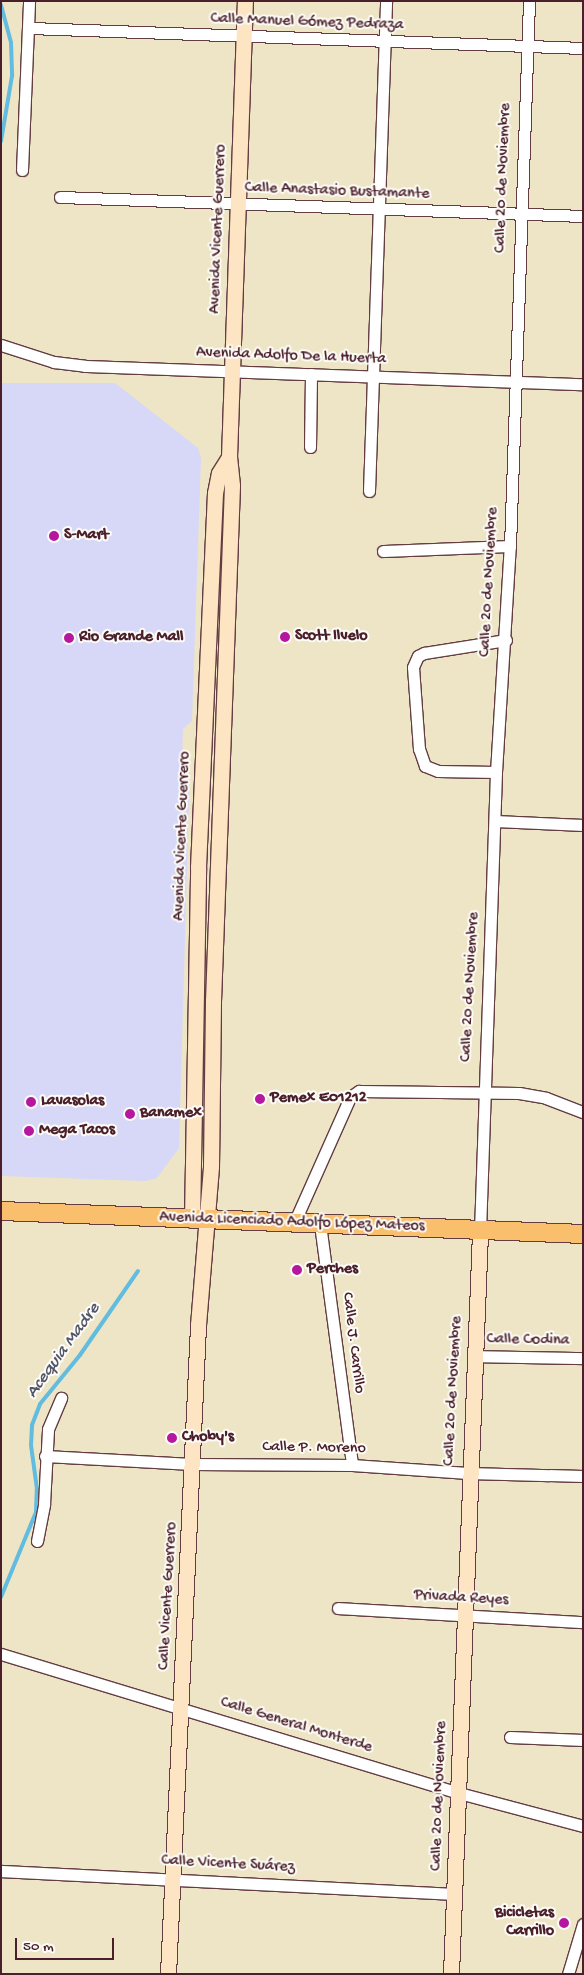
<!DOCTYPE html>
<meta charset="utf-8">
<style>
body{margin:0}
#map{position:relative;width:584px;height:1975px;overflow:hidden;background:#eee5c6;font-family:"Gochi Hand",sans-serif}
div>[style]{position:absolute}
.built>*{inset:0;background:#d7d7f8}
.stream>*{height:4px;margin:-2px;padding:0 2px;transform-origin:2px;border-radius:2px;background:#61bcdf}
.roads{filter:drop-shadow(1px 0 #633d42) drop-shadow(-1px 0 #633d42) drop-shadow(0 1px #633d42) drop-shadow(0 -1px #633d42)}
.street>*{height:11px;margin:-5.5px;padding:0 5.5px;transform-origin:5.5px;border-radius:5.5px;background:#fff}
.secondary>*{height:15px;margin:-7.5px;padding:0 7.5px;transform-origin:7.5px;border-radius:7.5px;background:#fde5c4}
.primary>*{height:18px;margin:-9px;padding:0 9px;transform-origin:9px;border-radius:9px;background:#f9bf6c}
.dots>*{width:14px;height:14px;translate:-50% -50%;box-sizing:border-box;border:2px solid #fdfcf7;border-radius:50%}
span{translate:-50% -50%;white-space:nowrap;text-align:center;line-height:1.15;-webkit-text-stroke:4px #fdfcf7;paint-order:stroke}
.street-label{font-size:16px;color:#4a1f2b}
.poi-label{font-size:16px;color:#4a1f2b;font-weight:700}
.left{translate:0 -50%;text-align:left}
.right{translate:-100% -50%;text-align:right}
.water-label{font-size:18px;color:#52566a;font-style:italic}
.frame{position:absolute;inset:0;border:2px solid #4a1f2b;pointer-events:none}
.scale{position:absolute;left:15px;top:1938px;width:99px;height:22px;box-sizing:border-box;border:2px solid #4a1f2b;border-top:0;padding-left:6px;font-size:15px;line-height:18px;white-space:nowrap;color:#4a1f2b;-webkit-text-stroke:4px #fdfcf7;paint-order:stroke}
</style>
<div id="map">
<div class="built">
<div style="clip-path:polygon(1px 383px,115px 383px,198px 448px,201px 458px,192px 721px,183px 729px,182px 759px,190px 763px,179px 1148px,157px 1178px,146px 1181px,1px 1176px)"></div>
</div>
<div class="stream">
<div style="left:1px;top:5px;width:39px;rotate:75deg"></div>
<div style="left:11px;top:43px;width:33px;rotate:88deg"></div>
<div style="left:12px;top:76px;width:66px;rotate:99.6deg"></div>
<div style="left:1px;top:1597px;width:92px;rotate:-67.6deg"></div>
<div style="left:36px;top:1512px;width:23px;rotate:-88deg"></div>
<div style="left:37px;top:1489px;width:44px;rotate:-97.8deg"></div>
<div style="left:31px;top:1445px;width:20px;rotate:-87deg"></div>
<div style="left:32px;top:1425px;width:22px;rotate:-69deg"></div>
<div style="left:40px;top:1404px;width:63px;rotate:-50.8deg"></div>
<div style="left:80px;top:1355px;width:102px;rotate:-55.4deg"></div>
</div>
<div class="roads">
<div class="street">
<div style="left:30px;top:28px;width:553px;rotate:2.07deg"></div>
<div style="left:22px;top:170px;width:169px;rotate:-87.6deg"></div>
<div style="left:60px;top:197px;width:523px;rotate:2.08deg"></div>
<div style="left:1px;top:345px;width:56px;rotate:17.8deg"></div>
<div style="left:54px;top:362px;width:31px;rotate:7deg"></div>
<div style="left:85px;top:366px;width:498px;rotate:2.1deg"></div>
<div style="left:310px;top:447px;width:73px;rotate:-89.2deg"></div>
<div style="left:369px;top:491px;width:490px;rotate:-88deg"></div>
<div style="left:383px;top:551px;width:127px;rotate:-2.3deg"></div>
<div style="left:496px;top:772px;width:58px;rotate:-179deg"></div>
<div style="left:438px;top:771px;width:14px;rotate:-159deg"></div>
<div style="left:425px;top:766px;width:18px;rotate:-109deg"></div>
<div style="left:419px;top:749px;width:82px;rotate:-94.2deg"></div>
<div style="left:413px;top:667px;width:12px;rotate:-66deg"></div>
<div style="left:418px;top:656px;width:7px;rotate:-27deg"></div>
<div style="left:424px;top:653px;width:83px;rotate:-9deg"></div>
<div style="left:495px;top:821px;width:88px;rotate:2.6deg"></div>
<div style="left:294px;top:1223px;width:138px;rotate:-66deg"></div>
<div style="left:350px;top:1097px;width:11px;rotate:-34deg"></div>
<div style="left:359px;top:1091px;width:160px;rotate:0.7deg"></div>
<div style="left:519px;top:1093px;width:27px;rotate:10deg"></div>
<div style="left:546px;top:1098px;width:40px;rotate:21deg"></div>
<div style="left:320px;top:1224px;width:243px;rotate:82.4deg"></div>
<div style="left:480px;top:1231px;width:459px;rotate:-88deg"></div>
<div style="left:496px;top:772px;width:226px;rotate:-86.5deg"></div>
<div style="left:510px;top:546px;width:545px;rotate:-88deg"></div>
<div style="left:474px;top:1356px;width:109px;rotate:1.1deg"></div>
<div style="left:45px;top:1456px;width:147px;rotate:3.1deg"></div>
<div style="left:192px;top:1464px;width:160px;rotate:0.4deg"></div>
<div style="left:352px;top:1465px;width:116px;rotate:3.9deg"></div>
<div style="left:468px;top:1473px;width:115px;rotate:1.5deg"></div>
<div style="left:37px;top:1541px;width:38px;rotate:-79deg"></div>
<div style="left:44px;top:1504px;width:75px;rotate:-86.9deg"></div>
<div style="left:48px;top:1429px;width:34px;rotate:-67deg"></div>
<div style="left:338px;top:1608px;width:245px;rotate:3.3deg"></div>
<div style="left:1px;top:1654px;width:479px;rotate:16.9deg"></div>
<div style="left:459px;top:1793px;width:128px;rotate:14.9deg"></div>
<div style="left:510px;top:1737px;width:73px;rotate:2.4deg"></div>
<div style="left:1px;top:1871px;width:454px;rotate:2.9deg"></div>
<div style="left:568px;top:1974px;width:52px;rotate:-73.3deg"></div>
</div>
<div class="secondary">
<div style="left:192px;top:1220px;width:353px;rotate:-89deg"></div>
<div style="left:198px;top:867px;width:374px;rotate:-87.4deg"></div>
<div style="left:215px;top:493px;width:20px;rotate:-79deg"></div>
<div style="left:219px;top:473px;width:19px;rotate:-58deg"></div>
<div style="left:168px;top:1974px;width:650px;rotate:-87.35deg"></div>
<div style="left:198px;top:1325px;width:160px;rotate:-85.3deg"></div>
<div style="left:211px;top:1166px;width:165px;rotate:-89.3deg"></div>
<div style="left:213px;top:1001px;width:516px;rotate:-87.89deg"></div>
<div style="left:232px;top:485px;width:28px;rotate:-96deg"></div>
<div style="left:229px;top:457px;width:456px;rotate:-88deg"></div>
<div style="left:451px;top:1974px;width:744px;rotate:-87.76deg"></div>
</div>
<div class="primary">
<div style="left:1px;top:1211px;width:582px;rotate:2.26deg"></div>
</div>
</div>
<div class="dots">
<div style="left:54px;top:536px;background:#b5179e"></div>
<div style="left:285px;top:637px;background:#b5179e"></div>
<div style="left:69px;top:638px;background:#b5179e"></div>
<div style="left:260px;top:1099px;background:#b5179e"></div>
<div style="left:31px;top:1102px;background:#b5179e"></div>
<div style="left:130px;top:1114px;background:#b5179e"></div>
<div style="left:29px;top:1131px;background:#b5179e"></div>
<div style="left:297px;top:1270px;background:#b5179e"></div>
<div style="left:172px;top:1438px;background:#b5179e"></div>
<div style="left:564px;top:1923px;background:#b5179e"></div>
</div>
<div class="street-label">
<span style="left:307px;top:23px;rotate:2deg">Calle Manuel Gómez Pedraza</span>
<span style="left:504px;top:178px;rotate:-88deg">Calle 20 de Noviembre</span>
<span style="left:337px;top:192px;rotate:2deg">Calle Anastasio Bustamante</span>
<span style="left:219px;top:229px;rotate:-88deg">Avenida Vicente Guerrero</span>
<span style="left:291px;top:357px;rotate:2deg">Avenida Adolfo De la Huerta</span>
<span style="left:490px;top:582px;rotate:-87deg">Calle 20 de Noviembre</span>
<span style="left:183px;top:836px;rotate:-88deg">Avenida Vicente Guerrero</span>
<span style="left:471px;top:987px;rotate:-87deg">Calle 20 de Noviembre</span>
<span style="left:292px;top:1223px;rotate:2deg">Avenida Licenciado Adolfo López Mateos</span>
<span style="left:528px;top:1341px;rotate:1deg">Calle Codina</span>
<span style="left:352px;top:1343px;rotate:83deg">Calle J. Carrillo</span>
<span style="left:454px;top:1391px;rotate:-87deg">Calle 20 de Noviembre</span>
<span style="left:314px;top:1449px;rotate:1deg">Calle P. Moreno</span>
<span style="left:169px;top:1596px;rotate:-87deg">Calle Vicente Guerrero</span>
<span style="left:461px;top:1599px;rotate:3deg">Privada Reyes</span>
<span style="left:296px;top:1726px;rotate:17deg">Calle General Monterde</span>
<span style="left:440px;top:1796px;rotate:-88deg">Calle 20 de Noviembre</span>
<span style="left:228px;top:1865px;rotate:3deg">Calle Vicente Suárez</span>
</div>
<div class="poi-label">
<span class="left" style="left:64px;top:536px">S-Mart</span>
<span class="left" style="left:295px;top:637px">Scott Ilvelo</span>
<span class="left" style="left:79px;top:638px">Rio Grande Mall</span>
<span class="left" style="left:270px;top:1099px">Pemex E01212</span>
<span class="left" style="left:41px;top:1102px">Lavasolas</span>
<span class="left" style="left:140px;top:1114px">Banamex</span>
<span class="left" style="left:39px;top:1131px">Mega Tacos</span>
<span class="left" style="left:307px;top:1270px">Perches</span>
<span class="left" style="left:182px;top:1438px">Choby's</span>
<span class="right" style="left:554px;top:1923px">Bicicletas<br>Carrillo</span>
</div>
<div class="water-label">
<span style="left:64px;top:1351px;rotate:-54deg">Acequia Madre</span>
</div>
<div class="frame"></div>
<div class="scale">50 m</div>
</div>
